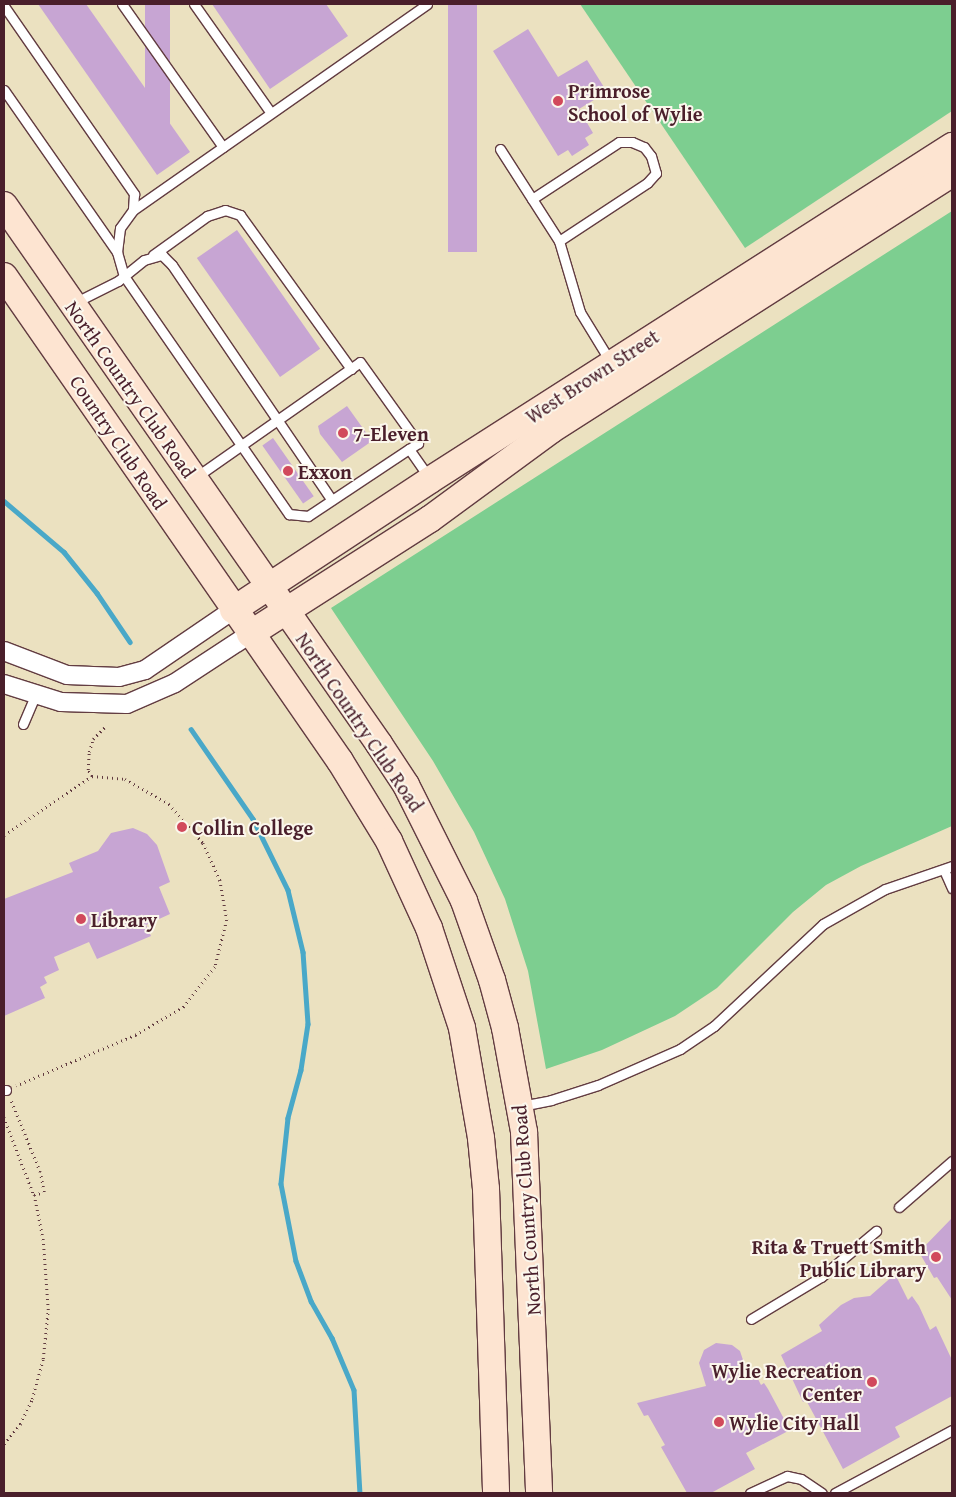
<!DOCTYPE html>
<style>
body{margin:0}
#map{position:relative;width:956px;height:1497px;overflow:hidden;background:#ebe1c0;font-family:"Gentium Book Plus",serif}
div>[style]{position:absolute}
.green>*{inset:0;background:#7dce90}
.stream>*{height:4.5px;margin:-2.25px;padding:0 2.25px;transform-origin:2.25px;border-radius:2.25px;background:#49a8c8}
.building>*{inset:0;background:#c7a5d3;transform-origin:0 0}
.path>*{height:2.5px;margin-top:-1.25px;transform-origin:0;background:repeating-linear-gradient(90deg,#623c41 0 1px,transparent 0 5px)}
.roads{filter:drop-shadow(1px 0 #623c41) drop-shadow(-1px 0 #623c41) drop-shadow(0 1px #623c41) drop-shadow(0 -1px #623c41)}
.lane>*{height:9px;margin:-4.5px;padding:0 4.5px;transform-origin:4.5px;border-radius:4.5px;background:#fff}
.street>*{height:18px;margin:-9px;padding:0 9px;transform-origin:9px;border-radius:9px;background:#fff}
.secondary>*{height:26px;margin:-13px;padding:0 13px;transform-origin:13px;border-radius:13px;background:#fde4d1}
.dots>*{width:14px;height:14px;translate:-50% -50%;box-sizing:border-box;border:2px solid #fbf7ec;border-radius:50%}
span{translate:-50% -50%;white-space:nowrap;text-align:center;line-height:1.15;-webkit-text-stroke:4px #fbf7ec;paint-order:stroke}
.poi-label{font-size:20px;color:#4a1f2b;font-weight:700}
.left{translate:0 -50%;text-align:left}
.right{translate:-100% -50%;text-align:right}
.street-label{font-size:20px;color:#4a1f2b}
.frame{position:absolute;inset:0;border:5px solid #4a1f2b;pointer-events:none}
</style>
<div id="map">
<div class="green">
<div style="clip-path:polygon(580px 4px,952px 4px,952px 111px,745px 248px)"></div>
<div style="clip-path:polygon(952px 211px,952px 826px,861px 866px,826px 885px,793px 912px,717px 988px,675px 1016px,602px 1050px,546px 1069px,528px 971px,505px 899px,474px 832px,433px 761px,331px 608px)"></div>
</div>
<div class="stream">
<div style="left:4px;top:501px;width:79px;rotate:40.4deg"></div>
<div style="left:64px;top:552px;width:53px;rotate:51.2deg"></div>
<div style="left:97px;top:593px;width:59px;rotate:56deg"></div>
<div style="left:191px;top:729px;width:109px;rotate:55.4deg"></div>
<div style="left:253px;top:819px;width:79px;rotate:63.8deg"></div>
<div style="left:288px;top:890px;width:64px;rotate:76.4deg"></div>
<div style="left:303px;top:952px;width:72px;rotate:86deg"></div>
<div style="left:308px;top:1024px;width:47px;rotate:98.7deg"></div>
<div style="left:301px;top:1070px;width:50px;rotate:105.2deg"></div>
<div style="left:288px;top:1118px;width:66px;rotate:96.1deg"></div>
<div style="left:281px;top:1184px;width:78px;rotate:79deg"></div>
<div style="left:296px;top:1261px;width:43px;rotate:69.4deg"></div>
<div style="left:311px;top:1301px;width:43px;rotate:60.4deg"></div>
<div style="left:332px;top:1338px;width:56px;rotate:67.1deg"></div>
<div style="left:354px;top:1390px;width:103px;rotate:86.7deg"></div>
</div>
<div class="building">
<div style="clip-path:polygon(38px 4px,86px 4px,190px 152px,157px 175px)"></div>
<div style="left:145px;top:4px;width:25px;height:144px"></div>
<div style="clip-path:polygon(212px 4px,326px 4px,348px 36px,270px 89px)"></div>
<div style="left:448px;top:4px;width:29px;height:248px"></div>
<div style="clip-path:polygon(528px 29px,558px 77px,587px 60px,607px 92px,579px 109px,593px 133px,585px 138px,589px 145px,572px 156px,568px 150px,558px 156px,493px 51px)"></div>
<div style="left:237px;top:230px;width:145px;height:49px;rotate:55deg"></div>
<div style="clip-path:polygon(347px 406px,372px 441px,342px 462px,320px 434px,318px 426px)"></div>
<div style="left:273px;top:438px;width:71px;height:13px;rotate:55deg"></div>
<div style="clip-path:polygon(133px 828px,147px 834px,157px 845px,170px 882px,159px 887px,170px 914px,146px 925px,151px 936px,97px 959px,89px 942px,54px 957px,59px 970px,44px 977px,47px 983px,40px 987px,45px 998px,4px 1016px,4px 899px,73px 872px,69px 863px,98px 851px,111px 833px)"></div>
<div style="clip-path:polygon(952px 1218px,952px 1300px,937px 1277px,934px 1278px,919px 1252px)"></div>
<div style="clip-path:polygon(895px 1274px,908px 1300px,912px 1296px,919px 1306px,930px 1330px,936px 1326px,952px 1360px,952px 1396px,895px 1427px,900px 1437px,843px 1469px,806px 1400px,803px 1402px,781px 1355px,822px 1331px,819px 1325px,841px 1305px,854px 1298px,870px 1296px)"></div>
<div style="clip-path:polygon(716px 1343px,732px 1345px,740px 1351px,747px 1372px,753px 1369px,761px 1385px,764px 1383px,768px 1389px,790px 1430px,746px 1453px,755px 1469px,711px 1493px,687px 1493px,661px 1447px,665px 1445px,648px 1415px,644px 1416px,637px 1403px,706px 1386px,699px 1363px,704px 1350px)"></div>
</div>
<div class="path">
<div style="left:92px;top:776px;width:7px;rotate:-124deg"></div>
<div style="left:88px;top:770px;width:18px;rotate:-87deg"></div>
<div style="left:89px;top:752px;width:14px;rotate:-73deg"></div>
<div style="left:93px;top:739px;width:20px;rotate:-45deg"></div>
<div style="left:4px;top:835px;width:106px;rotate:-33.8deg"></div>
<div style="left:92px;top:776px;width:33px;rotate:5deg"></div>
<div style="left:125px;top:779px;width:51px;rotate:29.6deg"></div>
<div style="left:169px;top:804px;width:52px;rotate:48.9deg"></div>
<div style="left:203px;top:843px;width:41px;rotate:65.3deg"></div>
<div style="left:220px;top:880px;width:41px;rotate:80.1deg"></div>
<div style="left:227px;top:920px;width:49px;rotate:104.3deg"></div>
<div style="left:215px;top:967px;width:51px;rotate:127.8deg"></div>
<div style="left:184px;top:1007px;width:56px;rotate:149.7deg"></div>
<div style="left:136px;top:1035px;width:130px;rotate:157deg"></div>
<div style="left:4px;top:1117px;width:84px;rotate:69deg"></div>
<div style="left:4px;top:1444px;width:26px;rotate:-51deg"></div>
<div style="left:20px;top:1424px;width:28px;rotate:-64deg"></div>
<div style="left:32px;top:1399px;width:41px;rotate:-74.6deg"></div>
<div style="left:43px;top:1359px;width:49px;rotate:-84.2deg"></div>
<div style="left:48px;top:1310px;width:70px;rotate:-94.1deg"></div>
<div style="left:43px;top:1240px;width:46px;rotate:-101.3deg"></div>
<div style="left:34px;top:1195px;width:10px;rotate:-17deg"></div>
<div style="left:44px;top:1192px;width:20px;rotate:-101deg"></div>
<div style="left:40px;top:1172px;width:77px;rotate:-112.2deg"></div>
</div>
<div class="roads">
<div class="lane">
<div style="left:122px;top:4px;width:175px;rotate:54.8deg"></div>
<div style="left:194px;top:4px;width:133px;rotate:54.8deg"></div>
<div style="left:4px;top:6px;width:229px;rotate:55.3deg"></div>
<div style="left:134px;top:194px;width:16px;rotate:94deg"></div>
<div style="left:133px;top:210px;width:22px;rotate:126deg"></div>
<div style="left:120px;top:228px;width:24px;rotate:97deg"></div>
<div style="left:117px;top:252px;width:25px;rotate:74deg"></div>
<div style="left:124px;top:276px;width:290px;rotate:55.3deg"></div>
<div style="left:289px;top:514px;width:19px;rotate:6deg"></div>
<div style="left:308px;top:516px;width:121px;rotate:-33.6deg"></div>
<div style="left:4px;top:90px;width:198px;rotate:55.1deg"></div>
<div style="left:500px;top:149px;width:109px;rotate:57.3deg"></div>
<div style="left:559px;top:241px;width:74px;rotate:73.5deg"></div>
<div style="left:580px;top:312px;width:57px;rotate:58.5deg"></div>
<div style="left:532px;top:199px;width:104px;rotate:-33.2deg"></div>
<div style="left:619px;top:142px;width:13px"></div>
<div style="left:632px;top:142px;width:13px;rotate:23deg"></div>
<div style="left:644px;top:147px;width:11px;rotate:52deg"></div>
<div style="left:651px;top:156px;width:18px;rotate:74deg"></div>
<div style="left:656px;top:173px;width:13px;rotate:132deg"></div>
<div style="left:647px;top:183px;width:105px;rotate:146.6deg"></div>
<div style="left:133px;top:210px;width:359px;rotate:-35deg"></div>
<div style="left:153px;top:255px;width:67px;rotate:-35.8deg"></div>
<div style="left:207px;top:216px;width:19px;rotate:-18deg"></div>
<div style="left:225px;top:210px;width:16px;rotate:18deg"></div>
<div style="left:240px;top:215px;width:190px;rotate:54.2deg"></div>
<div style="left:74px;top:303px;width:49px;rotate:-26.6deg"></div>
<div style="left:118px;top:281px;width:33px;rotate:-39deg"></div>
<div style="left:144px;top:260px;width:19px;rotate:-16deg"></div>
<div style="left:162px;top:255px;width:14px;rotate:45deg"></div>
<div style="left:172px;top:265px;width:284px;rotate:55.8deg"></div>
<div style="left:196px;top:477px;width:200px;rotate:-35deg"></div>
<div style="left:360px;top:362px;width:100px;rotate:54.4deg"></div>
<div style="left:418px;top:443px;width:11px;rotate:146deg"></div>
<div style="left:409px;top:449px;width:35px;rotate:55deg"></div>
<div style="left:23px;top:724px;width:30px;rotate:-67deg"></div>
<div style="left:944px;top:870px;width:20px;rotate:66deg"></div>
<div style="left:4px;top:1090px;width:2px"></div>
<div style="left:521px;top:1106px;width:31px;rotate:-11deg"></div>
<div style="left:551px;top:1100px;width:49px;rotate:-17.7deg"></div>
<div style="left:598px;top:1085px;width:90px;rotate:-23.7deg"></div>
<div style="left:680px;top:1049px;width:41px;rotate:-34.1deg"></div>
<div style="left:714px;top:1026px;width:149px;rotate:-43.1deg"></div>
<div style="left:823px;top:924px;width:71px;rotate:-29.4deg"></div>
<div style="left:885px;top:889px;width:71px;rotate:-18.9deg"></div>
<div style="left:899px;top:1207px;width:70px;rotate:-41deg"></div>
<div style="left:751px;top:1319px;width:82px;rotate:-31deg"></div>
<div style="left:821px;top:1277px;width:72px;rotate:-39.9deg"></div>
<div style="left:750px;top:1493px;width:41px;rotate:-24.7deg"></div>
<div style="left:787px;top:1476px;width:14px;rotate:12deg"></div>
<div style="left:801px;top:1479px;width:25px;rotate:34deg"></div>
<div style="left:835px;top:1493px;width:133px;rotate:-28.3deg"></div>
</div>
<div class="street">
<div style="left:4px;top:651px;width:67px;rotate:20.9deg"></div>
<div style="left:67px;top:675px;width:52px;rotate:2.2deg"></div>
<div style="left:119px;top:677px;width:27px;rotate:-15deg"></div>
<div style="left:145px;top:670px;width:107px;rotate:-34.3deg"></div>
<div style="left:4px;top:684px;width:60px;rotate:17.5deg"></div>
<div style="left:61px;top:702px;width:66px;rotate:1.7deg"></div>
<div style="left:127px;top:704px;width:52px;rotate:-23.6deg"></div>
<div style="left:175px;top:683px;width:90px;rotate:-33.2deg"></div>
</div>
<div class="secondary">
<div style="left:4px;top:205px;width:657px;rotate:55.17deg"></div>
<div style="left:379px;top:744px;width:49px;rotate:56.6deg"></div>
<div style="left:406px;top:785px;width:130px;rotate:63.4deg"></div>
<div style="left:464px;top:901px;width:84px;rotate:70.5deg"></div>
<div style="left:492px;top:980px;width:50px;rotate:74.8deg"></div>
<div style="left:505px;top:1028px;width:106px;rotate:79.6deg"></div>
<div style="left:524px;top:1132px;width:361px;rotate:87.6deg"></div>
<div style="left:4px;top:276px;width:590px;rotate:55.29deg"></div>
<div style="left:340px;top:761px;width:94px;rotate:58.5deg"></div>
<div style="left:389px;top:841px;width:96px;rotate:65.3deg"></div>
<div style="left:429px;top:928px;width:105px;rotate:71.7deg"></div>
<div style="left:462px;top:1028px;width:112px;rotate:80.2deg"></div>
<div style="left:481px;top:1138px;width:51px;rotate:84.4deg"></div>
<div style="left:486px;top:1189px;width:304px;rotate:88.1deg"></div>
<div style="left:233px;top:610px;width:236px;rotate:-33.4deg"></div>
<div style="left:430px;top:480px;width:620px;rotate:-32.61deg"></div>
<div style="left:250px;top:634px;width:214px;rotate:-32.6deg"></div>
<div style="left:430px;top:519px;width:150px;rotate:-36.3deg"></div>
<div style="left:551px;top:430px;width:476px;rotate:-32.6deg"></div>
</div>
</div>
<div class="dots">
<div style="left:558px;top:101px;background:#d1495b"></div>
<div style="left:343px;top:433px;background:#d1495b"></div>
<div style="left:288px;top:471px;background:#d1495b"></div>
<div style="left:182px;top:827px;background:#d1495b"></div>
<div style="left:81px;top:919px;background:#d1495b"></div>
<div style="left:936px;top:1257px;background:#d1495b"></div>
<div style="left:872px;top:1382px;background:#d1495b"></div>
<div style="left:719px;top:1422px;background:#d1495b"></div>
</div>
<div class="poi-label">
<span class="left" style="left:568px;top:102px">Primrose<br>School of Wylie</span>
<span class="left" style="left:353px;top:433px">7-Eleven</span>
<span class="left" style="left:298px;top:471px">Exxon</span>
<span class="left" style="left:192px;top:827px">Collin College</span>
<span class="left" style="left:91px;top:919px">Library</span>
<span class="right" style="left:926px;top:1258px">Rita &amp; Truett Smith<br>Public Library</span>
<span class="right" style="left:862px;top:1382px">Wylie Recreation<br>Center</span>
<span class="left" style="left:729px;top:1422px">Wylie City Hall</span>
</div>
<div class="street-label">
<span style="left:592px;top:376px;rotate:-33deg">West Brown Street</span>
<span style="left:131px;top:389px;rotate:55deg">North Country Club Road</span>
<span style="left:119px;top:442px;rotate:56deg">Country Club Road</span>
<span style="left:360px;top:722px;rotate:56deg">North Country Club Road</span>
<span style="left:526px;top:1210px;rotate:-94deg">North Country Club Road</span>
</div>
<div class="frame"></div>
</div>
